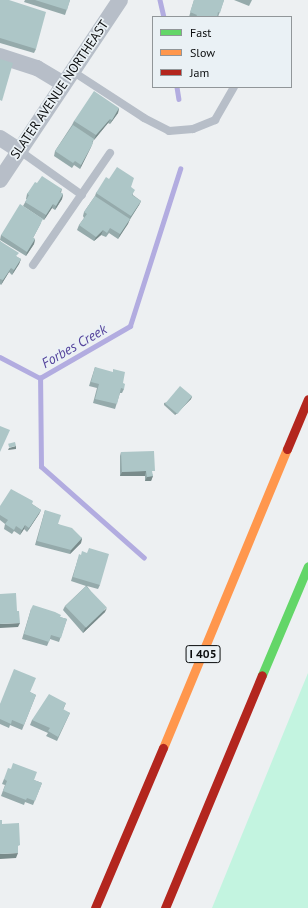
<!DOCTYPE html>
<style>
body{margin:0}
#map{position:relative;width:308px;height:908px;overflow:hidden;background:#edf0f2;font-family:"PT Sans",sans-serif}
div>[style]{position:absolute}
.green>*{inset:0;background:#c3f4e0}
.stream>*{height:4.5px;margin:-2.25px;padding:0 2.25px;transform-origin:2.25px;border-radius:2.25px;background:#b2ace0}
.lane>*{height:8px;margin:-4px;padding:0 4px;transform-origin:4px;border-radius:4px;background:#b7bec8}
.street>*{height:16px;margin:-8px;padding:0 8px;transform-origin:8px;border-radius:8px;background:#b7bec8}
.fast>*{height:9px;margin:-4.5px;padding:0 4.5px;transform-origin:4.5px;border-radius:4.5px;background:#63d668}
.slow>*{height:9px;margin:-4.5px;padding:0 4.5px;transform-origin:4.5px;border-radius:4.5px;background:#ff974d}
.jam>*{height:9px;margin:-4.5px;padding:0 4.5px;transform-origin:4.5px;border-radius:4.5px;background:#b3261e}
.wall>*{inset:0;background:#95aaab}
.shaded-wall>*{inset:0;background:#798b8b}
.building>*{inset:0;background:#adc6c7;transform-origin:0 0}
span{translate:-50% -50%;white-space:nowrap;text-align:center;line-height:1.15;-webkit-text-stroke:3.5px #eaf1f5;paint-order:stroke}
.shield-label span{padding:1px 3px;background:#eaf1f5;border:1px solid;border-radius:3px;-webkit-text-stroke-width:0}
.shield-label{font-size:12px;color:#0b0d0e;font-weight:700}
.street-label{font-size:13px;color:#0b0d0e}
.water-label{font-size:14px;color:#56449c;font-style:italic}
.legend{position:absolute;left:152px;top:16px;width:140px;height:72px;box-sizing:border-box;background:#eaf1f5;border:1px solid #919699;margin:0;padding:5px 7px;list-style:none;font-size:12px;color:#0b0d0e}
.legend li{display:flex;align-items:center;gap:8px;height:20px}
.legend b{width:20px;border:1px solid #919699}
</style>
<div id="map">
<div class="green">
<div style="clip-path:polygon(308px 673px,308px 908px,212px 908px)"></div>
</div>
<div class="stream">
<div style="left:160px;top:0;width:17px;rotate:77deg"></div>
<div style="left:177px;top:87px;width:12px;rotate:81deg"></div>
<div style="left:0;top:357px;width:45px;rotate:27.7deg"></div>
<div style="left:144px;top:558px;width:137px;rotate:-138.5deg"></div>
<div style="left:41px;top:467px;width:89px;rotate:-90.6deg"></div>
<div style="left:40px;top:378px;width:104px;rotate:-30deg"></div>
<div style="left:130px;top:326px;width:165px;rotate:-72.3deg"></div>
</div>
<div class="lane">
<div style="left:72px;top:71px;width:86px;rotate:33.1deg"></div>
<div style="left:144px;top:118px;width:28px;rotate:27deg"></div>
<div style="left:169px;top:131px;width:24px;rotate:-5deg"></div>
<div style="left:193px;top:129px;width:24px;rotate:-22deg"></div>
<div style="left:215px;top:120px;width:38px;rotate:-60deg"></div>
<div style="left:20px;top:151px;width:76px;rotate:35.4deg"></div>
<div style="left:33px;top:265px;width:136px;rotate:-55.5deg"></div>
</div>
<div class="street">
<div style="left:0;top:56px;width:39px;rotate:18deg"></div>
<div style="left:37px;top:68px;width:31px;rotate:31deg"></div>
<div style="left:0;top:138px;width:24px;rotate:33deg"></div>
<div style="left:0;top:180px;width:216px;rotate:-56.3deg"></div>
</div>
<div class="fast">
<div style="left:262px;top:675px;width:118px;rotate:-67.1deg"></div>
</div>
<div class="slow">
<div style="left:163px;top:748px;width:324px;rotate:-67.5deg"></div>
</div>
<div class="jam">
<div style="left:287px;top:449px;width:54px;rotate:-67.2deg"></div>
<div style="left:95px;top:908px;width:174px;rotate:-67deg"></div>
<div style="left:165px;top:908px;width:252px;rotate:-67.4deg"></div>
</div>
<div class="wall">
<div style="clip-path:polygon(0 0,36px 49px,34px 53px,0 43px)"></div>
<div style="clip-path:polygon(25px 0,70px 0,65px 15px,24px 2px)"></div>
<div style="clip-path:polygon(194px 0,224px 0,218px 17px,189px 17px)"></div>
<div style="clip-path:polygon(234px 0,252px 0,249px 6px)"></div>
<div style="clip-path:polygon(119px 108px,118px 113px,110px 124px,108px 123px,94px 140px,94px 139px,91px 147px,80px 169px,74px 165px,72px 168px,54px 156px,55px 151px,72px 125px,74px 121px)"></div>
<div style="clip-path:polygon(109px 179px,131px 187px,133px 195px,141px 201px,139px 205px,118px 239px,109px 233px,106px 237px,101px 235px,94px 241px,77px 230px,79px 225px,84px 218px,83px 216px,84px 212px,95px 196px,96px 193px)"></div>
<div style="clip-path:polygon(37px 183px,62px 189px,61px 193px,63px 194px,62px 199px,55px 210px,52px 208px,44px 220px,23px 206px,27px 199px,26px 199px,27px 194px)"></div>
<div style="clip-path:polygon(41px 223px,33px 238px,35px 239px,34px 244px,26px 256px,0 240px,1px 235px)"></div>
<div style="clip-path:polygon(0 241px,17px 257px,21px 259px,19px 264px,12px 275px,9px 272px,1px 285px,0 284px)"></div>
<div style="clip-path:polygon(95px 367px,123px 383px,124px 389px,122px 393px,120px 393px,115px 409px,93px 403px,97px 388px,89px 386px)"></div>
<div style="clip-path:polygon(192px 396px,191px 399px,175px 415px,164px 405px,164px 403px)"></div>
<div style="clip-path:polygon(121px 452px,153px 475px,151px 481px,145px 481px,145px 476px,120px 476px,120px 456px)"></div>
<div style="clip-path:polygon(32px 504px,41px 510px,39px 514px,27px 532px,24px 529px,20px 535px,14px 531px,12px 534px,4px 529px,5px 524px,0 520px,0 506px)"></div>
<div style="clip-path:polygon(45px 510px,58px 524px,82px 538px,81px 543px,70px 554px,35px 545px)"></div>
<div style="clip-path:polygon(78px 559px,100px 585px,98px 589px,87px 586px,105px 612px,83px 633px,63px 610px,65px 606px,86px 586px,71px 581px)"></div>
<div style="clip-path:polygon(31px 609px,67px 619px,59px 642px,50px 639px,47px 646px,22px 639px)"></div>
<div style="clip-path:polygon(30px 692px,36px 695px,22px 730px,10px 725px,9px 728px,0 724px,0 704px)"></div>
<div style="clip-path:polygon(66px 703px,63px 710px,70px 713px,57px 741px,46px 736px,48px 733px,30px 725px,32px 720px)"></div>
<div style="clip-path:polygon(4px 779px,34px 780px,42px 783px,33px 805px,25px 802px,24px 805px,1px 796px,5px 785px,2px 784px)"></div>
</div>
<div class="shaded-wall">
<div style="clip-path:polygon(119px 108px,118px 113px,110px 124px,112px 120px)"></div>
<div style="clip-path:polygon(110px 119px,108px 123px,94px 140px,96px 135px)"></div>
<div style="clip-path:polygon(93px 143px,80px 169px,81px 165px)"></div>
<div style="clip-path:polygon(63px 194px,62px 199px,55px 210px,56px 206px)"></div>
<div style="clip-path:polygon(141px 201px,139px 205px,129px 220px,131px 216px)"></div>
<div style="clip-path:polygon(53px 204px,52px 208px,44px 220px,46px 215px)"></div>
<div style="clip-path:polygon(130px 219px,128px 224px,118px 239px,120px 234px)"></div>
<div style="clip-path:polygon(103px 230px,101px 235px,94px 241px,96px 237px)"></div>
<div style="clip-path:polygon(35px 239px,34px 244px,26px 256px,27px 252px)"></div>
<div style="clip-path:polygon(21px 259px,19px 264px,12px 275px,14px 270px)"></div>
<div style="clip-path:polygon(11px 268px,9px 272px,1px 285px,3px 280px)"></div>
<div style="clip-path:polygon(192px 396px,191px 399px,175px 415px,176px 413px)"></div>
<div style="clip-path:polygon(16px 446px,16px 449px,8px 450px,9px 448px)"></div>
<div style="clip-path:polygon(146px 471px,145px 476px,120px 476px,122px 472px)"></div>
<div style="clip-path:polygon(153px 476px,151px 481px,145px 481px,147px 477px)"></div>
<div style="clip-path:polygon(41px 510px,39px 514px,27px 532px,29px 528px)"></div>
<div style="clip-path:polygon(25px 525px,24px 529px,20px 535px,22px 530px)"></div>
<div style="clip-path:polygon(82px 538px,81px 543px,70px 554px,71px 550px)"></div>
<div style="clip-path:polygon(107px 608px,105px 612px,83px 633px,85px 628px)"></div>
<div style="clip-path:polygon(20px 623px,18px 627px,0 628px,0 624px)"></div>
<div style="clip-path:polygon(18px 853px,16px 858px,0 859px,0 854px)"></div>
</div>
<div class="building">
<div style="clip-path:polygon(0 0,9px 0,46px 12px,36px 49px,0 38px)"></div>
<div style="clip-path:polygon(35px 0,70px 0,67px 10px)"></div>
<div style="clip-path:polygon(194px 0,224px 0,220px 13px,218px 12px,217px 17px,196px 17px,197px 15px,190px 12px)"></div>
<div style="clip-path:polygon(0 59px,13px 63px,2px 101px,0 100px)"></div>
<div style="clip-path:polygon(94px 91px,119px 108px,112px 120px,110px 119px,96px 135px,74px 121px)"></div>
<div style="clip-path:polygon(73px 125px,94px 139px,92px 142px,93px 143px,81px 165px,75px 161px,73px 163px,55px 151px)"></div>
<div style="clip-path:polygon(117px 167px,134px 178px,131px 187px,135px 190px,132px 195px,141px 201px,131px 216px,96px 193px,106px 177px,109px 179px)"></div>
<div style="clip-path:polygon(42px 176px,62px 189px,60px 192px,63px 194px,56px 206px,53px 204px,46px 215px,25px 202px,29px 195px,27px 194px,35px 182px,37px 183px)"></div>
<div style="clip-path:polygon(95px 196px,130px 219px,120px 234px,110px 228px,107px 233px,103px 230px,96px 237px,79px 225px,87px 214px,84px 212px)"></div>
<div style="clip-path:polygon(20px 204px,43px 219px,33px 238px,35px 239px,27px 252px,1px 235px)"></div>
<div style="clip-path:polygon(0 241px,19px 253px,16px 256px,21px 259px,14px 270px,11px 268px,3px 280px,0 279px)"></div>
<div style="clip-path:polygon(95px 367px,113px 372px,113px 369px,125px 372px,123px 383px,125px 384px,124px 389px,121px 388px,117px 404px,95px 399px,99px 384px,91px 382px)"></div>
<div style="left:180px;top:386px;width:16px;height:23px;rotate:40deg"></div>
<div style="clip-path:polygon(0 426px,10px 430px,0 452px)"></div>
<div style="left:15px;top:442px;width:4px;height:7px;rotate:76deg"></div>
<div style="clip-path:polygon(154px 451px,155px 471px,152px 471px,153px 476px,147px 477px,146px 471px,122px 472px,121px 452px)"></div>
<div style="clip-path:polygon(11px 489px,33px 501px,32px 504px,41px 510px,29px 528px,25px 525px,22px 530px,16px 526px,14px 530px,5px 524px,8px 520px,0 515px,0 506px)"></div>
<div style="clip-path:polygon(45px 510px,61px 515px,58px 524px,72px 528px,82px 538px,71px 550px,37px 541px)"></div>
<div style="clip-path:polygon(89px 548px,109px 554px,100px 585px,73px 577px,79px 554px,81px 555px,82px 551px,87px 553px)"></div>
<div style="left:86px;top:586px;width:30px;height:29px;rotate:46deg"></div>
<div style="clip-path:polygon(16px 593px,17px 611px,19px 611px,20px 623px,0 624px,0 594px)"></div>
<div style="clip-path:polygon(33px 605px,55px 612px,61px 615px,60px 617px,67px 619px,61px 638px,51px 635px,49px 642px,24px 634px,31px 609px)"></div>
<div style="clip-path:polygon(14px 669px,36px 678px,30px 692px,36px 695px,24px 725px,12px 720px,11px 724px,0 719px,0 704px)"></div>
<div style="clip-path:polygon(49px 694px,66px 703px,63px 709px,70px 713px,58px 737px,48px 731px,50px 728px,32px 720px)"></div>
<div style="clip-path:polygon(13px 763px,37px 772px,34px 780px,42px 783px,35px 801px,27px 798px,26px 800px,3px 791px,7px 781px,4px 779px,8px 768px,11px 769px)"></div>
<div style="clip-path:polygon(0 820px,2px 820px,2px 824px,19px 823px,20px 845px,18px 846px,18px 853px,0 854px)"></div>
</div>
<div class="shield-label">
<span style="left:203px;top:654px">I 405</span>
</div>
<div class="street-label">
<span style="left:60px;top:90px;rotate:-56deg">SLATER AVENUE NORTHEAST</span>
</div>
<div class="water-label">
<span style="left:74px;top:346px;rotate:-30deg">Forbes Creek</span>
</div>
<ul class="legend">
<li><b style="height:5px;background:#63d668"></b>Fast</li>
<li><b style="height:5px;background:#ff974d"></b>Slow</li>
<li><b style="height:5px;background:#b3261e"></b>Jam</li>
</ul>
</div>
